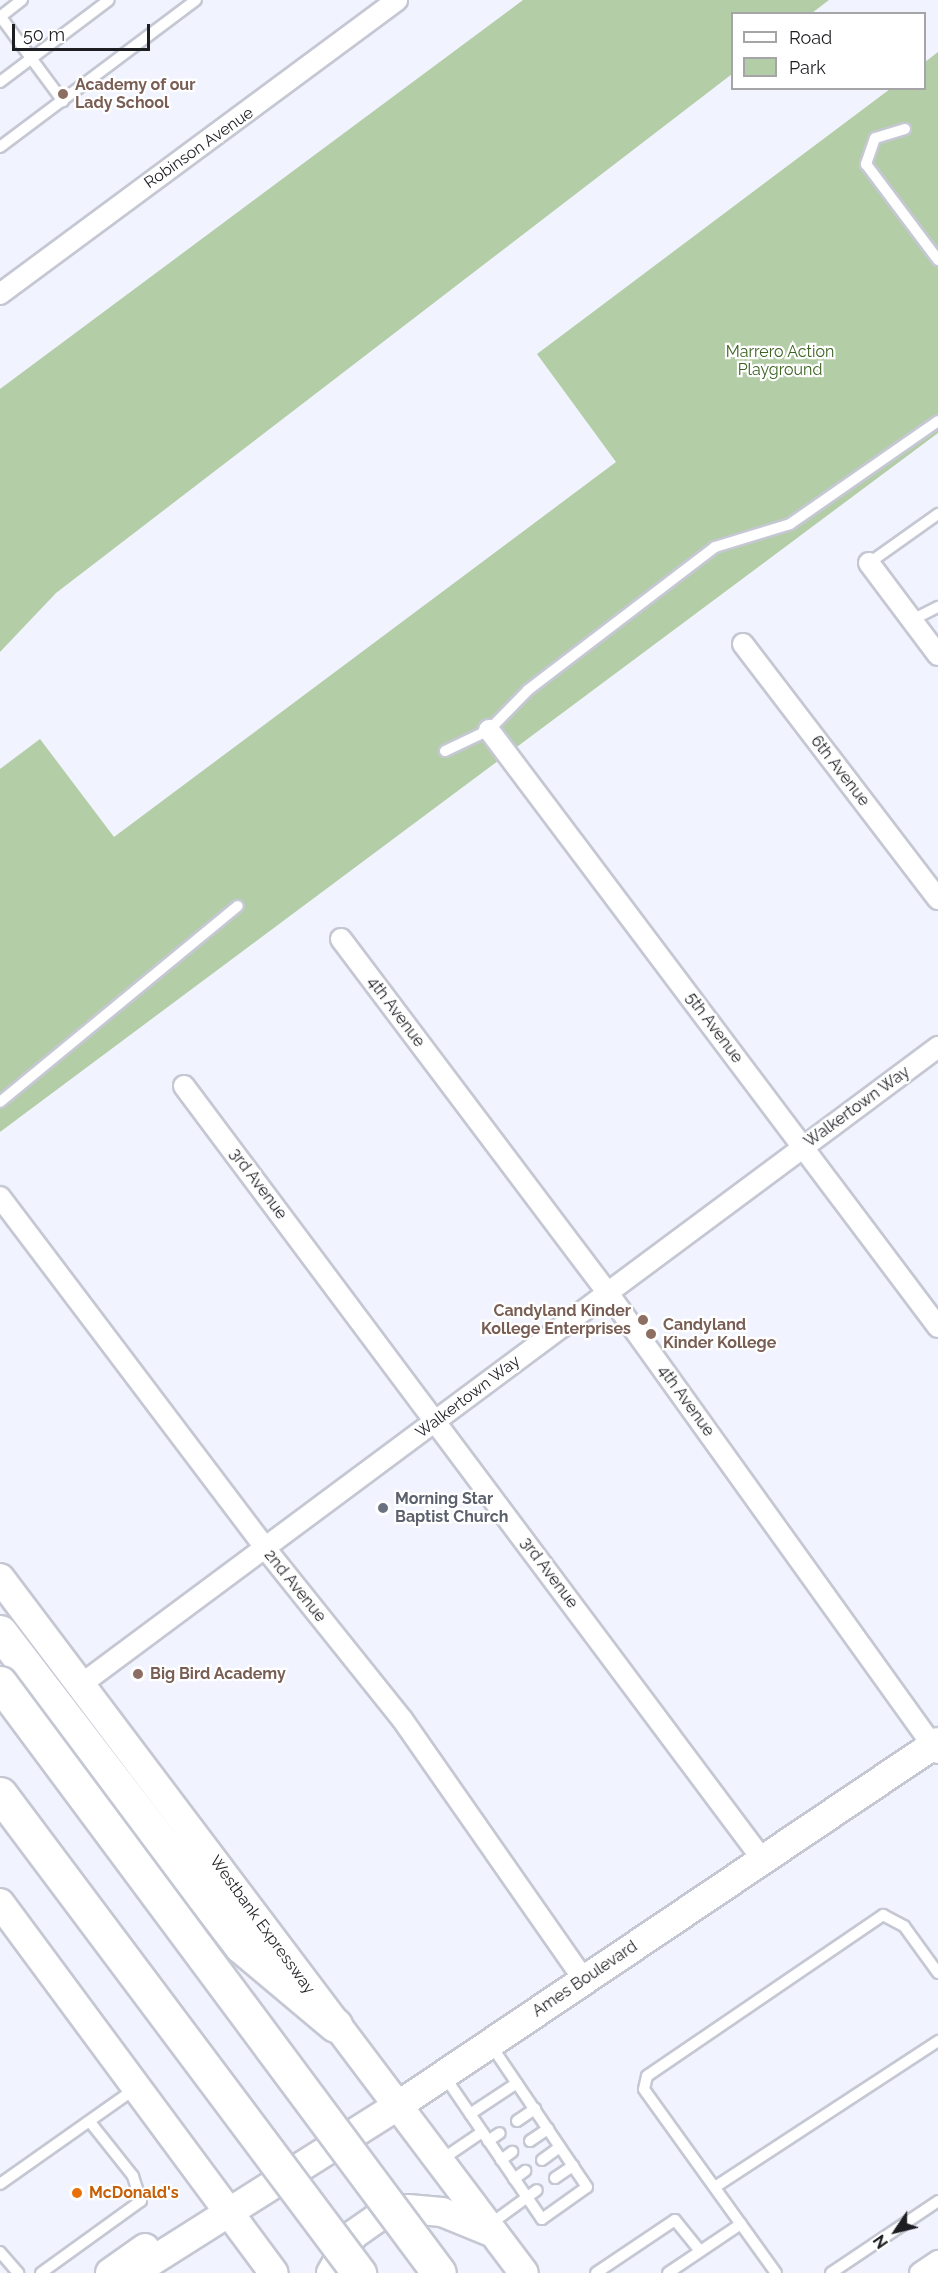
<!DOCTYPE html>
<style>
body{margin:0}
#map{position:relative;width:938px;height:2273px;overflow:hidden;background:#f1f3ff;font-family:Raleway,sans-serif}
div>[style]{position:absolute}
.green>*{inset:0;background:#b3cda6}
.roads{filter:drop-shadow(2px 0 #c5c8d3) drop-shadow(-2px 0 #c5c8d3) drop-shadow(0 2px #c5c8d3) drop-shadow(0 -2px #c5c8d3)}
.lane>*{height:10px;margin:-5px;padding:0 5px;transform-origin:5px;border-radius:5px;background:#fff}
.street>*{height:20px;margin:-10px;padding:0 10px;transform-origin:10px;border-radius:10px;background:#fff}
.secondary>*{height:28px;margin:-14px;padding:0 14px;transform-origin:14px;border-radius:14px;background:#fff}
.highway>*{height:33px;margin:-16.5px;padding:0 16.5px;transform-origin:16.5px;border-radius:16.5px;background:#fff}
.bridges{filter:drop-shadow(2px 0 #c5c8d3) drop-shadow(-2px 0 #c5c8d3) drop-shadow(0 2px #c5c8d3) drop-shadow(0 -2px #c5c8d3)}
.highway-bridge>*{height:33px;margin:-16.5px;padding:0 16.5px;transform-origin:16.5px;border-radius:16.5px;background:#fff}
.dots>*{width:16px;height:16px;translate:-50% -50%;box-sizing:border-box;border:3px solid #fff;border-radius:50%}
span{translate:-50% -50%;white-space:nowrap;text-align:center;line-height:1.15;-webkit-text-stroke:4.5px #fff;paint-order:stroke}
.education-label{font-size:16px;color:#785e54;font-weight:700}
.left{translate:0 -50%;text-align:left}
.right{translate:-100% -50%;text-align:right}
.street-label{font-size:16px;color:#1d1e22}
.park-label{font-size:16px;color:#3c6322}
.worship-label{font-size:16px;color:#5b616d;font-weight:700}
.food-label{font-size:16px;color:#c56008;font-weight:700}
.legend{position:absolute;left:731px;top:12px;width:195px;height:78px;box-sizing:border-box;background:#fff;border:2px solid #a5a5a7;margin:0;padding:8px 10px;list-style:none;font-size:18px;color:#1d1e22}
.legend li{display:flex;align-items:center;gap:12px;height:30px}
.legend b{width:30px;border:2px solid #a5a5a7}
.north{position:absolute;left:866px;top:2201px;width:60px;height:60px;-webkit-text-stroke:4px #fff;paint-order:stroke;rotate:235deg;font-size:16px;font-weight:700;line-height:24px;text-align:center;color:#1d1e22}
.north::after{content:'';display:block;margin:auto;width:21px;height:27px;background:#1d1e22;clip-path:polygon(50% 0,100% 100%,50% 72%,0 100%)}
.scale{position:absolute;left:12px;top:24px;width:138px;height:27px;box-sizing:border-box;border:3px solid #1d1e22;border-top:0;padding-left:8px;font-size:18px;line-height:21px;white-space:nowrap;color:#1d1e22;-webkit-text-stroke:4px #fff;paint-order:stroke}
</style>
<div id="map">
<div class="green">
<div style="clip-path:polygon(523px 0,829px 0,812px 13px,732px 14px,732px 74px,56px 593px,0 652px,0 389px)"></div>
<div style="clip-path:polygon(938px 52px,938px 433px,0 1132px,0 769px,40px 739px,114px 837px,616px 462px,537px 354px,890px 89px,924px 88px,925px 62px)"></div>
</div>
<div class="roads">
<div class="lane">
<div style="left:0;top:16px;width:106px;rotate:53.5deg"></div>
<div style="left:0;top:17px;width:28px;rotate:-38deg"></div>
<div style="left:0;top:82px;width:136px;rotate:-37deg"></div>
<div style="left:905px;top:129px;width:31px;rotate:163deg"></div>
<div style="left:875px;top:138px;width:28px;rotate:109deg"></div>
<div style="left:866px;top:164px;width:120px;rotate:53.1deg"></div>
<div style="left:0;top:147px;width:245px;rotate:-36.9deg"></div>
<div style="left:869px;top:563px;width:85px;rotate:-35.4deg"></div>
<div style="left:912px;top:620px;width:29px;rotate:-27deg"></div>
<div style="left:445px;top:751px;width:49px;rotate:-25.5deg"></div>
<div style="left:489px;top:730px;width:56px;rotate:-45.7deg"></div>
<div style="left:528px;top:690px;width:235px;rotate:-37.4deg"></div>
<div style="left:715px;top:547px;width:78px;rotate:-17deg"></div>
<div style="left:790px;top:524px;width:180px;rotate:-34.8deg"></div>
<div style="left:0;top:1102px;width:308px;rotate:-39.5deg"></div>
<div style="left:445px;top:2077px;width:172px;rotate:55.7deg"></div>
<div style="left:542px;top:2219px;width:55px;rotate:-35.4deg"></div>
<div style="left:587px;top:2187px;width:173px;rotate:-124.1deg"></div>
<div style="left:470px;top:2114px;width:56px;rotate:-33.4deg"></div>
<div style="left:517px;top:2121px;width:22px;rotate:-34deg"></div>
<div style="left:488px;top:2141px;width:14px;rotate:-34deg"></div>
<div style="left:530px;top:2141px;width:22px;rotate:-34deg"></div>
<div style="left:441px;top:2160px;width:50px;rotate:-34.3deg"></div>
<div style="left:501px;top:2160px;width:14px;rotate:-36deg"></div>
<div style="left:542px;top:2160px;width:22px;rotate:-36deg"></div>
<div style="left:555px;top:2178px;width:22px;rotate:-34deg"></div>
<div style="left:514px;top:2179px;width:14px;rotate:-36deg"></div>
<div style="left:0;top:2184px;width:166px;rotate:-35.2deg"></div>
<div style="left:715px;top:2187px;width:267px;rotate:-33.2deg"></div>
<div style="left:489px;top:2225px;width:59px;rotate:-36.1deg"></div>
<div style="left:0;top:2252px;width:28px;rotate:49deg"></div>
<div style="left:41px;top:2273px;width:123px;rotate:-35.8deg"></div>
<div style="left:141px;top:2201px;width:26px;rotate:-108deg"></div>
<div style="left:133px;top:2176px;width:69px;rotate:-128.5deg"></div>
<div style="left:596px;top:2273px;width:95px;rotate:-33.9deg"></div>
<div style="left:675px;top:2220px;width:40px;rotate:51deg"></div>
<div style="left:668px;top:2273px;width:88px;rotate:-33.9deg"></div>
<div style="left:776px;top:2273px;width:226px;rotate:-125.7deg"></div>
<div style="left:644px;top:2089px;width:13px;rotate:-77deg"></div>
<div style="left:647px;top:2076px;width:286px;rotate:-34.3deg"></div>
<div style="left:883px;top:1915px;width:24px;rotate:28deg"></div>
<div style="left:904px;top:1926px;width:58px;rotate:54.1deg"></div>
<div style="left:831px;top:2273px;width:129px;rotate:-33.9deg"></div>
</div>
<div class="street">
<div style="left:0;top:294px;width:494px;rotate:-36.5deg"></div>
<div style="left:869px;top:563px;width:115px;rotate:53.1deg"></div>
<div style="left:743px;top:644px;width:321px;rotate:52.6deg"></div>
<div style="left:489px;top:730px;width:747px;rotate:53.05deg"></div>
<div style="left:341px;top:939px;width:443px;rotate:53deg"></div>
<div style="left:608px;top:1293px;width:566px;rotate:54.34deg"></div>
<div style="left:184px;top:1086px;width:965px;rotate:53.21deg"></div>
<div style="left:0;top:1197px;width:440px;rotate:52.9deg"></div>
<div style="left:265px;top:1548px;width:219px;rotate:51.3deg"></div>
<div style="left:402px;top:1719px;width:318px;rotate:55.1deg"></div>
<div style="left:83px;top:1683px;width:1066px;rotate:-36.64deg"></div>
<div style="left:920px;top:2273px;width:22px;rotate:-34deg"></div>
</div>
<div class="secondary">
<div style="left:0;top:1578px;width:870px;rotate:52.99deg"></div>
<div style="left:0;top:1903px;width:460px;rotate:53.5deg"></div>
<div style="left:110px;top:2273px;width:43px;rotate:-35.5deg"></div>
<div style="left:133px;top:2273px;width:311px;rotate:-32.3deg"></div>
<div style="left:396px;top:2107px;width:653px;rotate:-33.96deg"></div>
<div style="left:331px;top:2273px;width:44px;rotate:-59.9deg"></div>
<div style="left:353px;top:2235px;width:29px;rotate:-35deg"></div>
<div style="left:377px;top:2218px;width:32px;rotate:-16deg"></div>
<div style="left:408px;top:2209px;width:34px;rotate:5deg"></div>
<div style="left:442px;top:2212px;width:53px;rotate:22.2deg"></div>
</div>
<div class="highway">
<div style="left:0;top:1632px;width:396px;rotate:52.5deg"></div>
<div style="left:241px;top:1946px;width:123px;rotate:40deg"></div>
</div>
</div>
<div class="bridges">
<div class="highway-bridge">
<div style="left:0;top:1683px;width:735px;rotate:53.35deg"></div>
<div style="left:0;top:1794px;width:599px;rotate:53.15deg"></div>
</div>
</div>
<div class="dots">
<div style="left:63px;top:94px;background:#8d6e63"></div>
<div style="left:643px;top:1320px;background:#8d6e63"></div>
<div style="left:651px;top:1334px;background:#8d6e63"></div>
<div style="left:383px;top:1508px;background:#6b7280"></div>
<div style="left:138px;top:1674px;background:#8d6e63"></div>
<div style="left:77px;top:2193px;background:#e8710a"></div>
</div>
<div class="education-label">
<span class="left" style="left:75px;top:94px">Academy of our<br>Lady School</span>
<span class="right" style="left:631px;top:1320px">Candyland Kinder<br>Kollege Enterprises</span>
<span class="left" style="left:663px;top:1334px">Candyland<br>Kinder Kollege</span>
<span class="left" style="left:150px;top:1674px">Big Bird Academy</span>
</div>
<div class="street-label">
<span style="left:199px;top:148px;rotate:-35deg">Robinson Avenue</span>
<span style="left:840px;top:771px;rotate:52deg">6th Avenue</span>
<span style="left:396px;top:1012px;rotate:53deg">4th Avenue</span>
<span style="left:714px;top:1028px;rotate:53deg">5th Avenue</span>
<span style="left:857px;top:1107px;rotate:-36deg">Walkertown Way</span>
<span style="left:258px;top:1184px;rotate:53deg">3rd Avenue</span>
<span style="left:468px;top:1397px;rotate:-37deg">Walkertown Way</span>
<span style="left:686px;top:1401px;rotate:54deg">4th Avenue</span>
<span style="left:549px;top:1573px;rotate:53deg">3rd Avenue</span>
<span style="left:295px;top:1586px;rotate:51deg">2nd Avenue</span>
<span style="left:262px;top:1925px;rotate:54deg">Westbank Expressway</span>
<span style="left:585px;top:1979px;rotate:-34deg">Ames Boulevard</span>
</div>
<div class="park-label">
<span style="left:780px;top:361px">Marrero Action<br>Playground</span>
</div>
<div class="worship-label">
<span class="left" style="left:395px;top:1508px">Morning Star<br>Baptist Church</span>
</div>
<div class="food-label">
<span class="left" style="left:89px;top:2193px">McDonald's</span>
</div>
<ul class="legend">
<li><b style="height:8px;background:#fff"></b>Road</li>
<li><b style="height:16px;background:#b3cda6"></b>Park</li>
</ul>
<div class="north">N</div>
<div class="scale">50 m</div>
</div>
